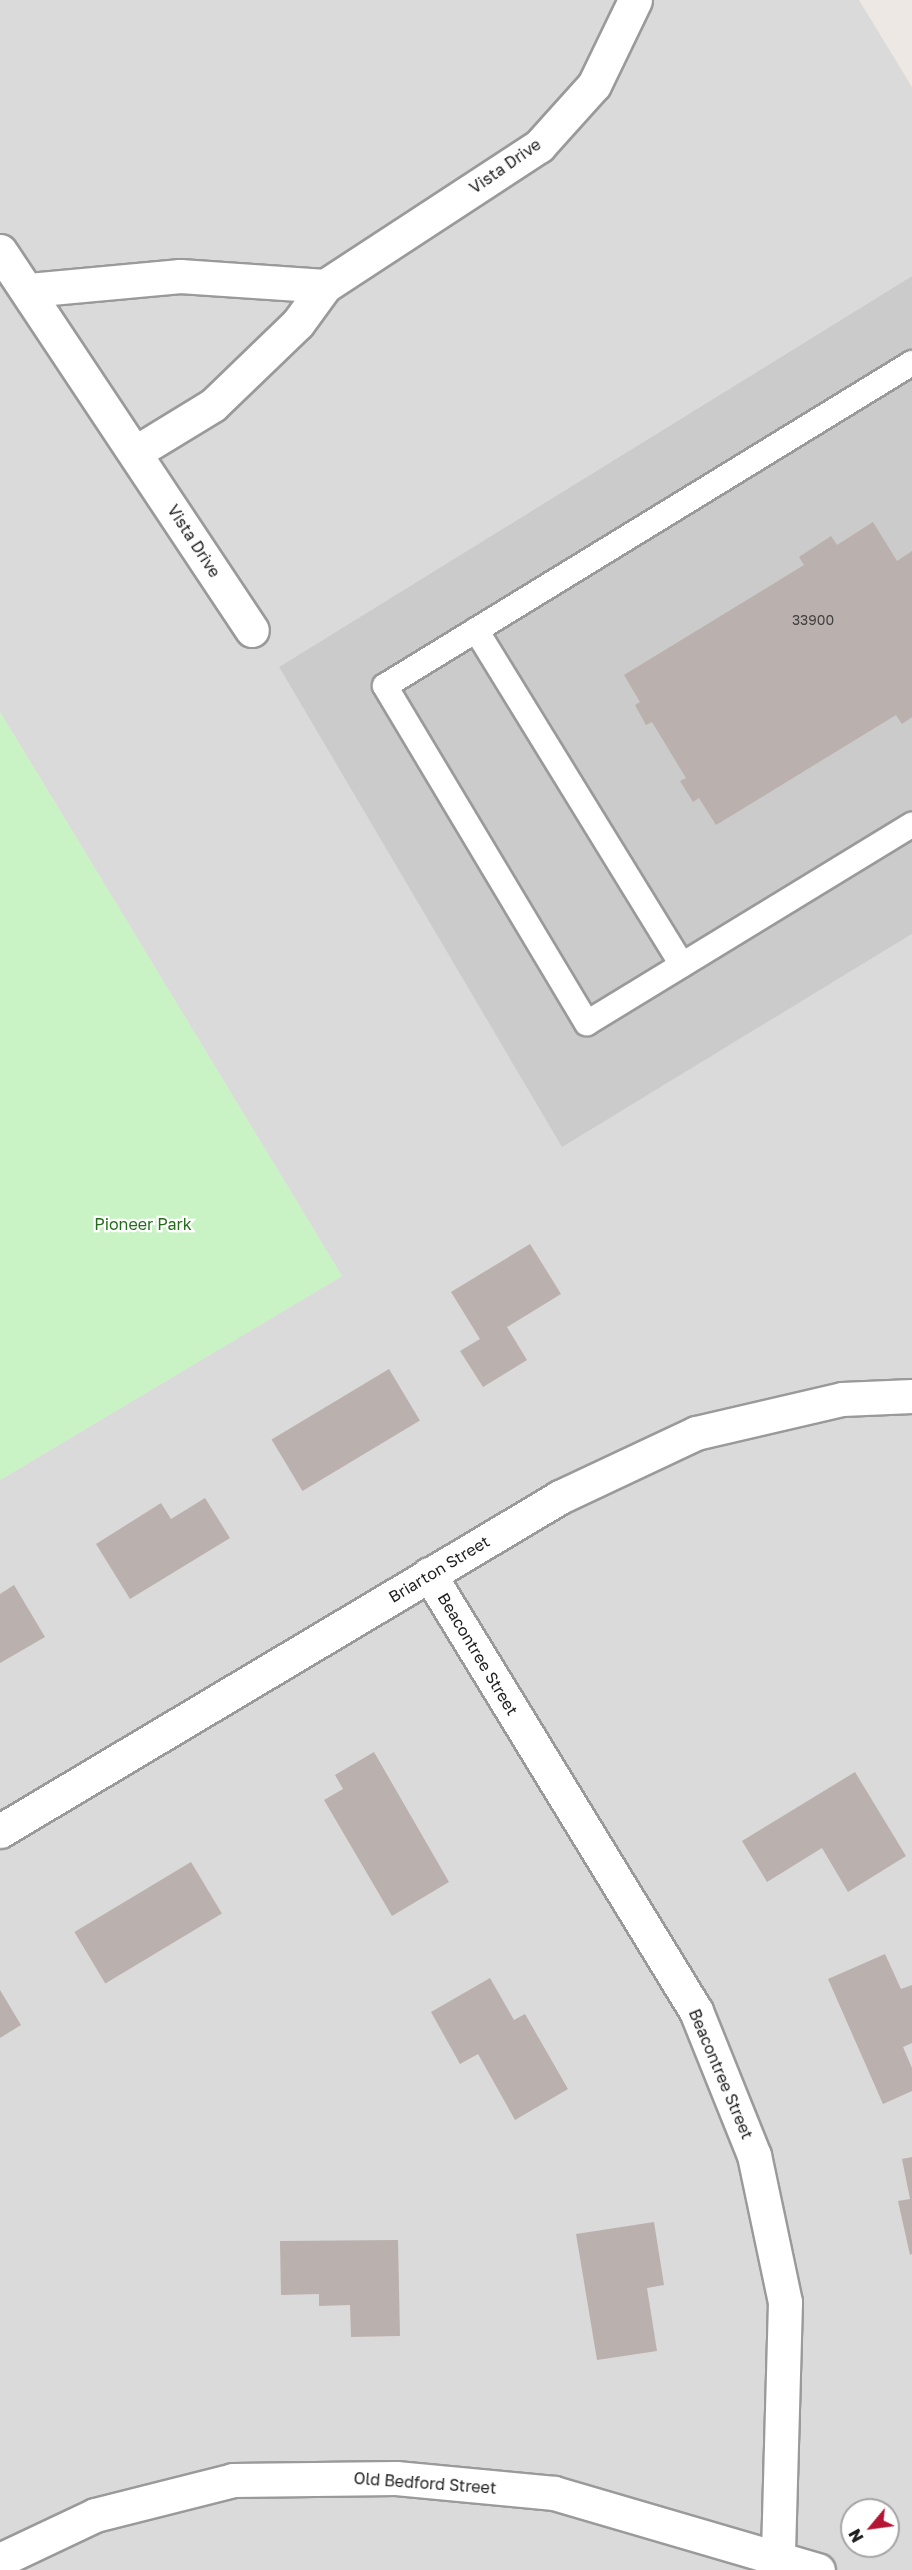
<!DOCTYPE html>
<style>
body{margin:0}
#map{position:relative;width:912px;height:2570px;overflow:hidden;background:#ede8e3;font-family:"Golos Text",sans-serif}
div>[style]{position:absolute}
.residential>*{inset:0;background:#dbdada}
.religious>*{inset:0;background:#cbcbcb}
.park>*{inset:0;background:#c9f3c4}
.building>*{inset:0;background:#bab0ad;transform-origin:0 0}
.roads{filter:drop-shadow(2px 0 #9a9a9a) drop-shadow(-2px 0 #9a9a9a) drop-shadow(0 2px #9a9a9a) drop-shadow(0 -2px #9a9a9a)}
.service>*{height:24px;margin:-12px;padding:0 12px;transform-origin:12px;border-radius:12px;background:#fff}
.minor>*{height:33px;margin:-16.5px;padding:0 16.5px;transform-origin:16.5px;border-radius:16.5px;background:#fff}
span{translate:-50% -50%;white-space:nowrap;text-align:center;line-height:1.15;-webkit-text-stroke:4.5px #fff;paint-order:stroke}
.number-label{font-size:14px;color:#444241}
.number-label span{-webkit-text-stroke-width:0}
.street-label{font-size:16px;color:#1d1d1d}
.park-label{font-size:16px;color:#206f16}
.north{position:absolute;left:840px;top:2498px;width:60px;height:60px;box-sizing:border-box;background:#fff;border:2px solid #a5a5a5;border-radius:50%;rotate:241deg;font-size:16px;font-weight:700;line-height:24px;text-align:center;color:#1d1d1d}
.north::after{content:'';display:block;margin:auto;width:21px;height:27px;background:#b51433;clip-path:polygon(50% 0,100% 100%,50% 72%,0 100%)}
</style>
<div id="map">
<div class="residential">
<div style="clip-path:polygon(evenodd,0 0,859px 0,912px 87px,912px 276px,279px 667px,562px 1146px,912px 934px,912px 2570px,0 2570px,0 1480px,342px 1276px,0 712px,0 0,852px 2510px,888px 2510px,888px 2546px,852px 2546px,852px 2510px)"></div>
</div>
<div class="religious">
<div style="clip-path:polygon(912px 276px,912px 934px,562px 1147px,279px 667px)"></div>
</div>
<div class="park">
<div style="clip-path:polygon(0 712px,342px 1276px,0 1480px)"></div>
</div>
<div class="building">
<div style="clip-path:polygon(873px 522px,897px 561px,912px 551px,912px 717px,902px 724px,896px 715px,716px 825px,699px 798px,693px 802px,680px 781px,686px 778px,652px 722px,646px 725px,635px 705px,640px 702px,624px 675px,804px 565px,799px 557px,831px 536px,837px 545px)"></div>
<div style="clip-path:polygon(530px 1244px,561px 1294px,507px 1327px,527px 1360px,483px 1387px,460px 1351px,480px 1339px,451px 1292px)"></div>
<div style="left:389px;top:1369px;width:60px;height:137px;rotate:59deg"></div>
<div style="clip-path:polygon(205px 1498px,230px 1538px,130px 1599px,96px 1544px,161px 1503px,171px 1519px)"></div>
<div style="clip-path:polygon(14px 1585px,45px 1637px,0 1663px,0 1594px)"></div>
<div style="clip-path:polygon(374px 1752px,449px 1882px,392px 1916px,324px 1800px,343px 1789px,335px 1775px)"></div>
<div style="clip-path:polygon(855px 1772px,906px 1856px,848px 1892px,822px 1848px,767px 1882px,742px 1841px)"></div>
<div style="left:191px;top:1862px;width:60px;height:136px;rotate:59deg"></div>
<div style="clip-path:polygon(885px 1954px,901px 1989px,912px 1985px,912px 2043px,903px 2047px,912px 2068px,912px 2091px,883px 2104px,828px 1979px)"></div>
<div style="clip-path:polygon(490px 1978px,514px 2020px,525px 2014px,568px 2089px,515px 2120px,478px 2054px,460px 2064px,431px 2012px)"></div>
<div style="clip-path:polygon(0 1990px,21px 2025px,0 2038px)"></div>
<div style="clip-path:polygon(912px 2157px,912px 2254px,910px 2255px,898px 2201px,910px 2199px,902px 2159px)"></div>
<div style="clip-path:polygon(654px 2222px,664px 2285px,647px 2288px,657px 2351px,597px 2360px,576px 2234px)"></div>
<div style="clip-path:polygon(398px 2240px,400px 2336px,351px 2337px,350px 2305px,319px 2306px,319px 2294px,281px 2295px,280px 2241px)"></div>
</div>
<div class="roads">
<div class="service">
<div style="left:912px;top:363px;width:618px;rotate:148.5deg"></div>
<div style="left:385px;top:686px;width:393px;rotate:59.1deg"></div>
<div style="left:587px;top:1023px;width:381px;rotate:-31.4deg"></div>
<div style="left:476px;top:630px;width:393px;rotate:58.4deg"></div>
</div>
<div class="minor">
<div style="left:0;top:251px;width:455px;rotate:56.4deg"></div>
<div style="left:29px;top:290px;width:152px;rotate:-5.3deg"></div>
<div style="left:180px;top:276px;width:145px;rotate:3.9deg"></div>
<div style="left:136px;top:452px;width:90px;rotate:-31.4deg"></div>
<div style="left:213px;top:405px;width:118px;rotate:-44deg"></div>
<div style="left:298px;top:323px;width:46px;rotate:-53.9deg"></div>
<div style="left:325px;top:286px;width:256px;rotate:-33.2deg"></div>
<div style="left:539px;top:146px;width:82px;rotate:-48deg"></div>
<div style="left:594px;top:85px;width:94px;rotate:-64.2deg"></div>
<div style="left:429px;top:1574px;width:512px;rotate:58.58deg"></div>
<div style="left:696px;top:2011px;width:155px;rotate:68.1deg"></div>
<div style="left:754px;top:2155px;width:150px;rotate:78.1deg"></div>
<div style="left:785px;top:2302px;width:253px;rotate:91.6deg"></div>
<div style="left:778px;top:2555px;width:16px;rotate:112deg"></div>
<div style="left:0;top:1831px;width:652px;rotate:-30.81deg"></div>
<div style="left:560px;top:1497px;width:150px;rotate:-25.2deg"></div>
<div style="left:696px;top:1433px;width:150px;rotate:-13.1deg"></div>
<div style="left:842px;top:1399px;width:70px;rotate:-2.5deg"></div>
<div style="left:0;top:2560px;width:105px;rotate:-25.3deg"></div>
<div style="left:95px;top:2515px;width:142px;rotate:-14.2deg"></div>
<div style="left:233px;top:2480px;width:163px;rotate:-0.7deg"></div>
<div style="left:396px;top:2478px;width:159px;rotate:5.4deg"></div>
<div style="left:554px;top:2493px;width:275px;rotate:16.3deg"></div>
</div>
</div>
<div class="number-label">
<span style="left:813px;top:620px">33900</span>
</div>
<div class="street-label">
<span style="left:505px;top:166px;rotate:-35deg">Vista Drive</span>
<span style="left:194px;top:541px;rotate:57deg">Vista Drive</span>
<span style="left:439px;top:1569px;rotate:-31deg">Briarton Street</span>
<span style="left:478px;top:1654px;rotate:59deg">Beacontree Street</span>
<span style="left:721px;top:2074px;rotate:67deg">Beacontree Street</span>
<span style="left:425px;top:2483px;rotate:4deg">Old Bedford Street</span>
</div>
<div class="park-label">
<span style="left:143px;top:1224px">Pioneer Park</span>
</div>
<div class="north">N</div>
</div>
